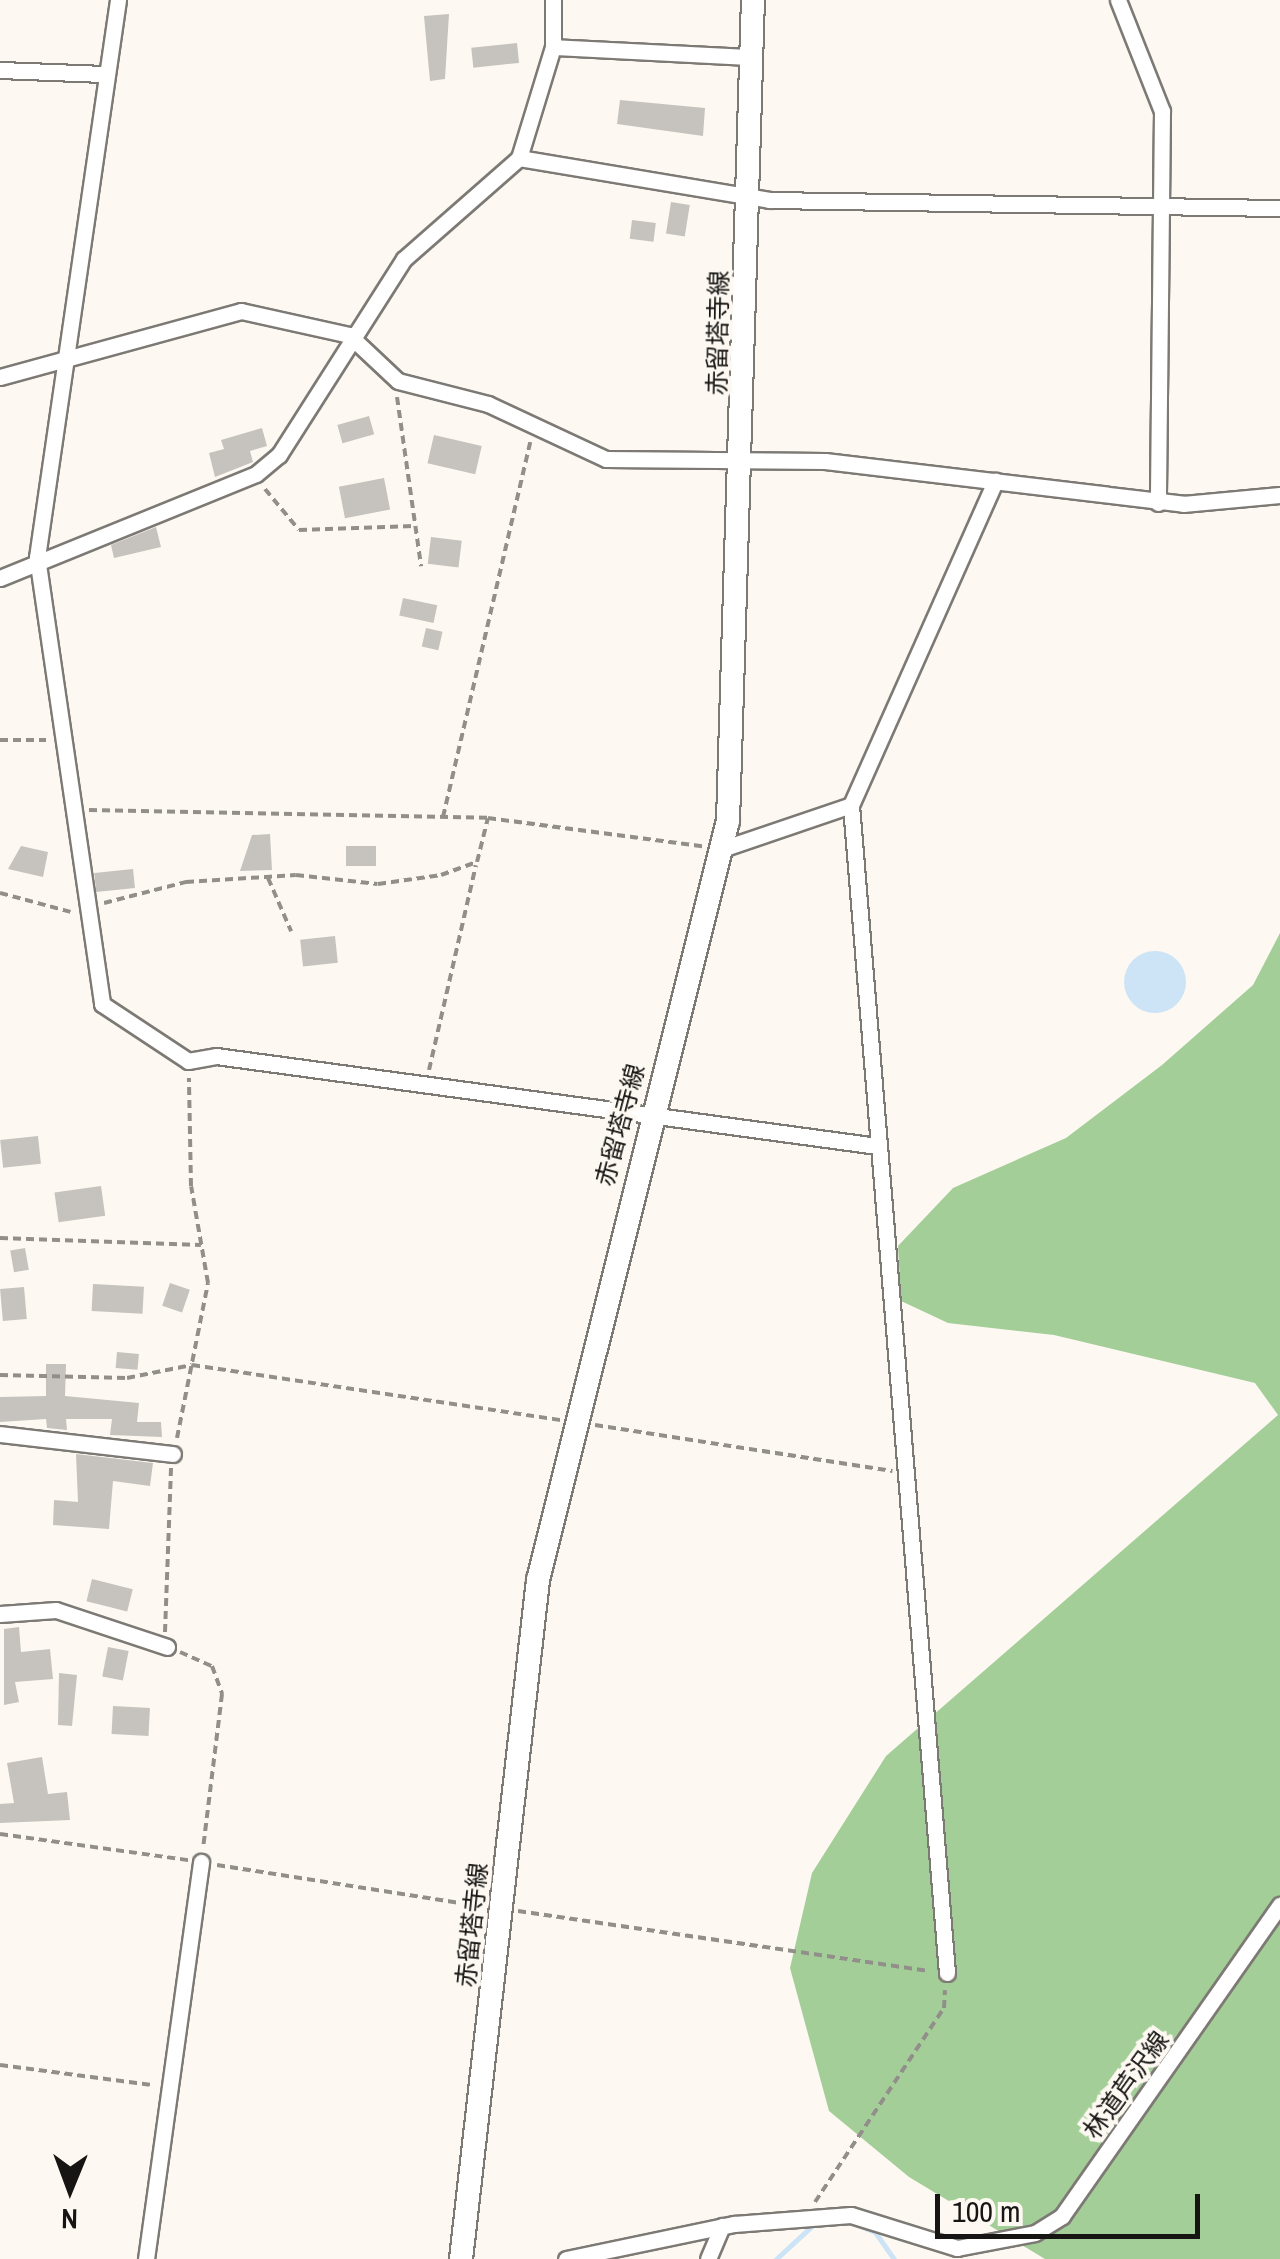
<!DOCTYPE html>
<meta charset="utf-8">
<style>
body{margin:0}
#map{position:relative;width:1280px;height:2259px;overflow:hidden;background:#fdf9f2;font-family:"Archivo Narrow","Noto Sans JP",sans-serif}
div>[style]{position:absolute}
.forest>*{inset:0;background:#a4ce98}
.water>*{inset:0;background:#cde3f6}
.round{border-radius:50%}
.stream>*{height:5px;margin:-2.5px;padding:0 2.5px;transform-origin:2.5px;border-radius:2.5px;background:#cde3f6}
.building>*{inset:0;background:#c6c2bd;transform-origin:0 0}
.path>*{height:4px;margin-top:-2px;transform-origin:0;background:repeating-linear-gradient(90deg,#928f8b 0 8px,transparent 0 13px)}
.roads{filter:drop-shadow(2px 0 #7d7974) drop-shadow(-2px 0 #7d7974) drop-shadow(0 2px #7d7974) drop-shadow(0 -2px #7d7974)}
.street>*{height:15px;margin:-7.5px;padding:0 7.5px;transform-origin:7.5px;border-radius:7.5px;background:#fff}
.secondary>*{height:22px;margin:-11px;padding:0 11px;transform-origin:11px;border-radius:11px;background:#fff}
span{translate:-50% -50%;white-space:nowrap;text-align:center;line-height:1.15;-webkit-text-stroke:8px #fdf9f2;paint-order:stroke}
.street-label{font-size:25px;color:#161513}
.north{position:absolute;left:20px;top:2139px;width:100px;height:100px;-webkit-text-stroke:8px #fdf9f2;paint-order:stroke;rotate:181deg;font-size:28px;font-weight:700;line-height:40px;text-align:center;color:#161513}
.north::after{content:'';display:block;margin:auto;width:35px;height:45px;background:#161513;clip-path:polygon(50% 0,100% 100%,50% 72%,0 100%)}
.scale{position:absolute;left:935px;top:2194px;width:265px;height:45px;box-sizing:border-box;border:5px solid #161513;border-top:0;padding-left:12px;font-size:30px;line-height:35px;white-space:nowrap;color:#161513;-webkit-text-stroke:8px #fdf9f2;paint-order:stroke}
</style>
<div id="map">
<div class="forest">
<div style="clip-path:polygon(1280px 933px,1280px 2259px,1045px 2259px,909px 2177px,829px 2111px,790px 1968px,812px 1873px,886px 1756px,1278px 1415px,1255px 1383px,1054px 1335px,948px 1323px,901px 1301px,898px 1246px,953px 1188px,1066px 1138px,1162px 1065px,1253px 985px)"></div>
</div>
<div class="water">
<div class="round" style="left:1124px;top:951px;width:62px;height:62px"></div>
</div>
<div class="stream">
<div style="left:849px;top:2222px;width:28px;rotate:21deg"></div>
<div style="left:875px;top:2232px;width:33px;rotate:55deg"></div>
<div style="left:776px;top:2259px;width:53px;rotate:-42.7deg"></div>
</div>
<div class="building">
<div style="clip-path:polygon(449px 14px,445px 79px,430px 81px,424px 16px)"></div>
<div style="left:517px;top:43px;width:20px;height:46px;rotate:84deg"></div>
<div style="clip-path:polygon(620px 100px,705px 108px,703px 136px,617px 124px)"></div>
<div style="left:671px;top:202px;width:19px;height:32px;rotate:9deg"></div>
<div style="left:632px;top:220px;width:24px;height:19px;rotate:7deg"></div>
<div style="left:369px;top:416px;width:19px;height:33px;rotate:74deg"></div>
<div style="clip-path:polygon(262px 428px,267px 446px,250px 451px,253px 462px,215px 477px,209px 453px,224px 449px,221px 440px)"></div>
<div style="left:434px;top:435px;width:49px;height:29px;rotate:13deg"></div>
<div style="left:384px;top:478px;width:32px;height:46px;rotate:79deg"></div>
<div style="clip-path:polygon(156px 527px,161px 547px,114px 558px,111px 545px)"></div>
<div style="left:431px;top:537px;width:31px;height:27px;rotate:7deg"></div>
<div style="left:403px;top:598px;width:35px;height:18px;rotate:12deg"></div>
<div style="left:426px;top:628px;width:17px;height:19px;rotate:13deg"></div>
<div style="clip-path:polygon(270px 834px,272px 870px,240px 871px,252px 835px)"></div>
<div style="clip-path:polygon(21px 846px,48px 852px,43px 877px,8px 869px)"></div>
<div style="left:376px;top:846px;width:20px;height:30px;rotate:90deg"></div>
<div style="left:133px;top:869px;width:19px;height:39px;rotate:84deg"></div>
<div style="left:335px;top:936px;width:27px;height:35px;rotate:84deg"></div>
<div style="left:38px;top:1136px;width:28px;height:38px;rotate:84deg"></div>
<div style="left:101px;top:1186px;width:30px;height:47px;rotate:82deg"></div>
<div style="left:25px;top:1248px;width:22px;height:15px;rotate:80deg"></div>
<div style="left:170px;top:1283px;width:21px;height:24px;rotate:19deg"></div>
<div style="left:93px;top:1284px;width:51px;height:27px;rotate:3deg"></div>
<div style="left:24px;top:1287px;width:32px;height:24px;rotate:85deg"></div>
<div style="left:117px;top:1352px;width:22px;height:16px;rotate:5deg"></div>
<div style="clip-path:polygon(46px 1364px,66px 1364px,65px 1396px,139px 1403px,137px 1422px,161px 1422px,162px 1437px,110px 1435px,112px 1419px,66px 1419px,67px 1430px,47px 1428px,46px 1419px,0 1422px,0 1397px,46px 1396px)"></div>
<div style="clip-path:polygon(76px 1454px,153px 1463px,150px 1486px,113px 1481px,109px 1529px,53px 1525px,54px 1500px,78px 1502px)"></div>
<div style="left:92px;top:1579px;width:42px;height:23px;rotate:14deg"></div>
<div style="clip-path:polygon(19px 1627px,21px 1652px,50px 1649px,53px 1679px,15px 1682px,19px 1702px,4px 1705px,4px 1629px)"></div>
<div style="left:108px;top:1647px;width:21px;height:30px;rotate:11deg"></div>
<div style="clip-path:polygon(59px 1673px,77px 1675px,72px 1726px,58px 1725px)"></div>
<div style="left:113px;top:1706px;width:37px;height:28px;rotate:3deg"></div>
<div style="clip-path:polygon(42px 1757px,48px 1794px,67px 1792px,70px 1820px,0 1823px,0 1804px,14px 1803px,7px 1763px)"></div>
</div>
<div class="path">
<div style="left:397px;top:397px;width:171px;rotate:81.9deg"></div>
<div style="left:265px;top:489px;width:53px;rotate:50.3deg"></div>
<div style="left:299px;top:530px;width:115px;rotate:-2deg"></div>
<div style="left:0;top:740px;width:46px"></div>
<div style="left:89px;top:810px;width:399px;rotate:1.1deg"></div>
<div style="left:488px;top:818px;width:216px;rotate:7.5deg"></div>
<div style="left:443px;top:817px;width:385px;rotate:-76.9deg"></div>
<div style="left:268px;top:878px;width:58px;rotate:66.5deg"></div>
<div style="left:0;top:893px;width:73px;rotate:15deg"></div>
<div style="left:104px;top:903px;width:85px;rotate:-14.4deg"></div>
<div style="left:186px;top:882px;width:110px;rotate:-3.6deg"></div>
<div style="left:296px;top:875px;width:82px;rotate:6.3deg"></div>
<div style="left:378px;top:884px;width:64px;rotate:-8.1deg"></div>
<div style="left:441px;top:875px;width:38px;rotate:-20deg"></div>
<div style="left:477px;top:862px;width:45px;rotate:-76deg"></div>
<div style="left:429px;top:1070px;width:210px;rotate:-77.1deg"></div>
<div style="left:0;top:1238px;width:201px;rotate:2deg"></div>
<div style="left:0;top:1375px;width:127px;rotate:1.4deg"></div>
<div style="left:127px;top:1378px;width:66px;rotate:-11.3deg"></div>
<div style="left:192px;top:1365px;width:373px;rotate:8.5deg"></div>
<div style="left:595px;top:1425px;width:301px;rotate:8.8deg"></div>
<div style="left:177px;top:1438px;width:158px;rotate:-78.7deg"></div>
<div style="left:208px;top:1283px;width:98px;rotate:-99.9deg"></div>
<div style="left:191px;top:1186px;width:108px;rotate:-91.1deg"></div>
<div style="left:165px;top:1632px;width:165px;rotate:-87.9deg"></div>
<div style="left:180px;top:1652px;width:35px;rotate:24deg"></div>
<div style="left:212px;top:1666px;width:30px;rotate:70deg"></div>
<div style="left:222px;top:1694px;width:155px;rotate:97deg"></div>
<div style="left:0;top:1834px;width:190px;rotate:7.9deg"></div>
<div style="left:217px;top:1865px;width:270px;rotate:8.9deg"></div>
<div style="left:518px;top:1911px;width:415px;rotate:8.3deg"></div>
<div style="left:0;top:2065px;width:153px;rotate:7.5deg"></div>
<div style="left:815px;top:2202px;width:233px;rotate:-56.4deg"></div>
<div style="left:944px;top:2008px;width:18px;rotate:-87deg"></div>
</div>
<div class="roads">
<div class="street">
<div style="left:118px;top:0;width:563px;rotate:98.27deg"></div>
<div style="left:37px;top:557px;width:452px;rotate:81.7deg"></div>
<div style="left:102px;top:1004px;width:103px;rotate:33.5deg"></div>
<div style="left:188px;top:1061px;width:28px;rotate:-10deg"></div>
<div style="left:216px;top:1056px;width:667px;rotate:7.75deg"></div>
<div style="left:1118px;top:0;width:119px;rotate:68.4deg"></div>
<div style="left:1162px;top:111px;width:392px;rotate:90.6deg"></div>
<div style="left:553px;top:47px;width:198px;rotate:2.9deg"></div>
<div style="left:0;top:70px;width:105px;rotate:2.2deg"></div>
<div style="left:519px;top:158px;width:254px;rotate:9.5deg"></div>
<div style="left:769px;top:200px;width:511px;rotate:0.9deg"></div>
<div style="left:0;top:377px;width:250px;rotate:-15.3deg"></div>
<div style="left:241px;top:311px;width:111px;rotate:12.5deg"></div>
<div style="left:349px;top:335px;width:67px;rotate:43.2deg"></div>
<div style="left:398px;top:381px;width:93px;rotate:14.3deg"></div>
<div style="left:488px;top:404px;width:130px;rotate:25deg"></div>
<div style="left:606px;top:459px;width:219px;rotate:0.5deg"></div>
<div style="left:825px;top:461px;width:361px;rotate:6.8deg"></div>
<div style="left:1183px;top:504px;width:97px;rotate:-5.3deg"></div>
<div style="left:0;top:578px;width:276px;rotate:-22.1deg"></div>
<div style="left:256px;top:474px;width:30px;rotate:-40deg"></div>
<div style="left:279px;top:455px;width:232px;rotate:-57.5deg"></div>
<div style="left:404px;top:259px;width:153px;rotate:-41.3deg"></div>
<div style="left:519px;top:158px;width:116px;rotate:-73deg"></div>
<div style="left:553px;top:47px;width:47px;rotate:-90deg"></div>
<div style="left:722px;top:849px;width:136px;rotate:-18.8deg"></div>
<div style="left:0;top:1434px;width:174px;rotate:6.6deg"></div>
<div style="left:0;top:1614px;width:56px;rotate:-4.1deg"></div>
<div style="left:56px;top:1610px;width:117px;rotate:18.4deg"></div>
<div style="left:947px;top:1973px;width:1172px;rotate:-94.7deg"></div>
<div style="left:851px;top:805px;width:355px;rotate:-66deg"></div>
<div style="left:146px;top:2259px;width:401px;rotate:-82.1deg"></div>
<div style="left:566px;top:2259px;width:172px;rotate:-11.8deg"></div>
<div style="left:734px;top:2224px;width:117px;rotate:-4.4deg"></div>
<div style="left:851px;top:2215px;width:111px;rotate:17.3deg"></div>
<div style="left:957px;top:2248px;width:79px;rotate:-10.9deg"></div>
<div style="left:1035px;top:2233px;width:32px;rotate:-32deg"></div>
<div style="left:1062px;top:2216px;width:380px;rotate:-55deg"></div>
<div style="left:708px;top:2259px;width:36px;rotate:-67deg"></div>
</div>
<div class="secondary">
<div style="left:461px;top:2259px;width:683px;rotate:-83.53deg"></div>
<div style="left:538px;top:1580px;width:782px;rotate:-75.95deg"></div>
<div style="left:728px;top:821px;width:821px;rotate:-88.26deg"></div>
</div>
</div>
<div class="street-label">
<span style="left:718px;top:333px;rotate:-89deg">赤留塔寺線</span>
<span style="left:620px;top:1125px;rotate:-75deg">赤留塔寺線</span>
<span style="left:472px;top:1925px;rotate:-84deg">赤留塔寺線</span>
<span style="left:1126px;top:2085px;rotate:-54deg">林道芦沢線</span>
</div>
<div class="north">N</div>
<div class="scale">100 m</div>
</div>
